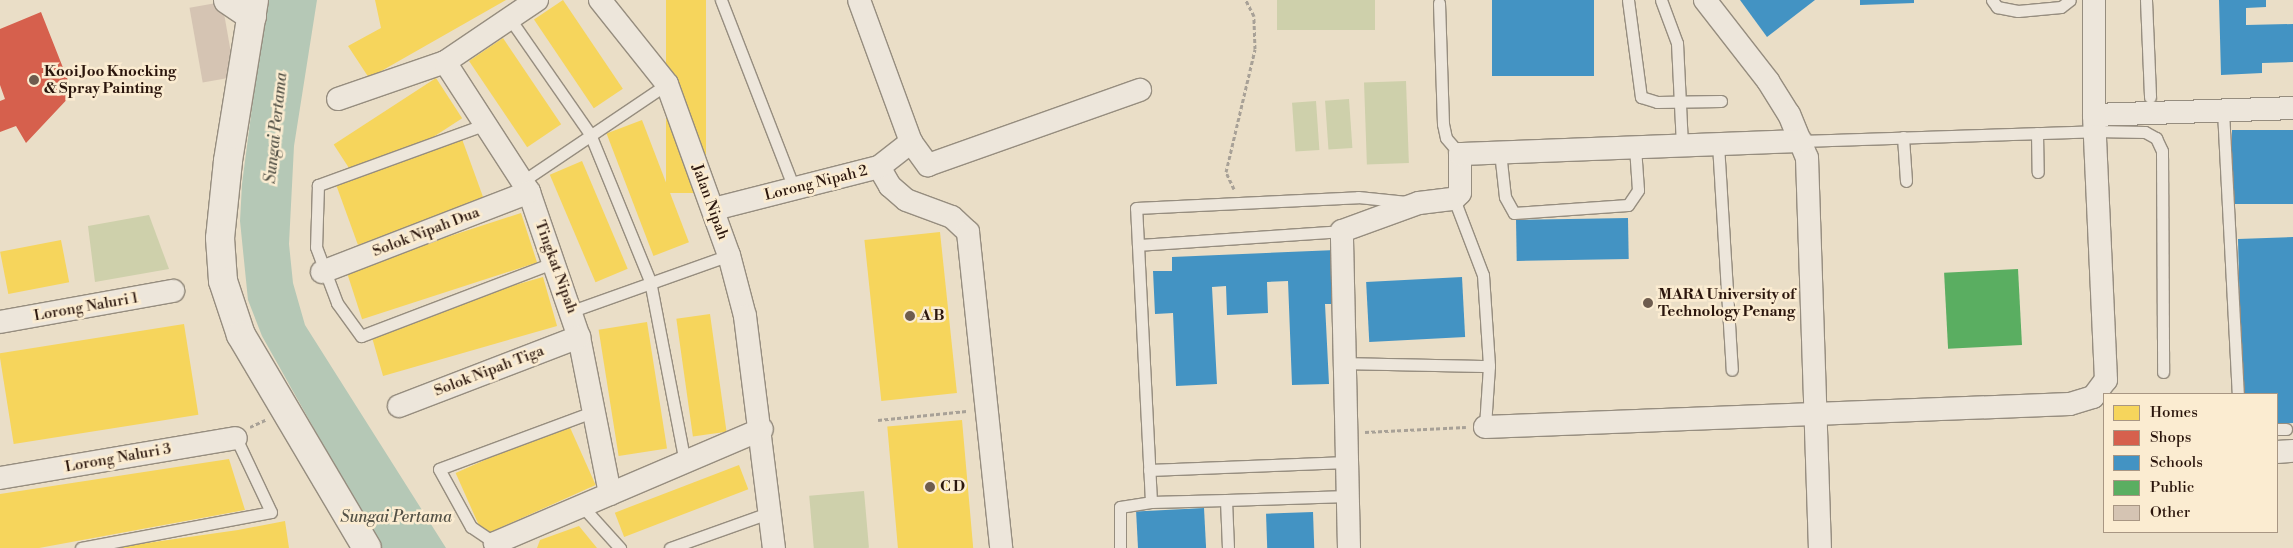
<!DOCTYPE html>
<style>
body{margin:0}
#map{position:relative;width:2293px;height:548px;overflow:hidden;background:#eadec7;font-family:"Libre Bodoni",serif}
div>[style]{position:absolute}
.green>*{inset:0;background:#ced0ab;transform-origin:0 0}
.water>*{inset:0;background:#b5c8b6}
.homes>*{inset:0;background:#f6d55c;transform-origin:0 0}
.shops>*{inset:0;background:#d6604d}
.schools>*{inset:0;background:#4393c3;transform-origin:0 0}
.public>*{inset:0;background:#5aae61;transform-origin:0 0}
.building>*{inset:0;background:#d5c4b3;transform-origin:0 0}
.path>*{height:3px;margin-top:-1.5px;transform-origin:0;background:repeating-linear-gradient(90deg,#a8a197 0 4px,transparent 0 6.5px)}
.roads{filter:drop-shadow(1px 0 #968d7f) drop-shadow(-1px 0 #968d7f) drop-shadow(0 1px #968d7f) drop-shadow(0 -1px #968d7f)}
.lane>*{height:11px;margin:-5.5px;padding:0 5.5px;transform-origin:5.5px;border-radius:5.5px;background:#ede6db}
.street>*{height:22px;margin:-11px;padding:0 11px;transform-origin:11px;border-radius:11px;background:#ede6db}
.secondary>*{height:28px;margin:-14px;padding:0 14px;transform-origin:14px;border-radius:14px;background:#ede6db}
.dots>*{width:14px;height:14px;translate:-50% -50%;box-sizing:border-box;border:2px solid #fbecd1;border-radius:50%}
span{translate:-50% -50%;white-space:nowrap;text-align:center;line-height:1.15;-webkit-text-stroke:5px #fbecd1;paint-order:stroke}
.poi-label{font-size:15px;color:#2b160d;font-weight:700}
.left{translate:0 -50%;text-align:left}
.street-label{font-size:15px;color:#2b160d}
.water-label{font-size:16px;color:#535146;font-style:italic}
.legend{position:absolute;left:2103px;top:393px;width:175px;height:140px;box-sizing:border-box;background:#fbecd1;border:1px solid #a89683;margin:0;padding:6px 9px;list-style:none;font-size:15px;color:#2b160d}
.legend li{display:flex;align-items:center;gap:10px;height:25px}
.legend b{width:25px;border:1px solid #a89683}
</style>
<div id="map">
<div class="green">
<div style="left:1277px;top:0;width:98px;height:30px"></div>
<div style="left:1406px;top:81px;width:82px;height:42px;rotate:88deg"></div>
<div style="left:1349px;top:99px;width:49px;height:24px;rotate:86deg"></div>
<div style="left:1316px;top:101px;width:49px;height:24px;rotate:86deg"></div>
<div style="clip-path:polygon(149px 215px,169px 269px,95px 282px,88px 226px)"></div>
<div style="left:864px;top:491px;width:57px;height:55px;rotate:85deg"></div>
</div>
<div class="water">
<div style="clip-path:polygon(266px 0,317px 0,294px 146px,289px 244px,293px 283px,305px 325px,446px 548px,381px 548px,262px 336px,248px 300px,240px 221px,242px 184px)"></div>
</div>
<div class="homes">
<div style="clip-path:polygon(375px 0,506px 0,369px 78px,348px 46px,381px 28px)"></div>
<div style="left:563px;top:0;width:107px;height:35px;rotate:56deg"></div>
<div style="left:666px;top:0;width:40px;height:193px"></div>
<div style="left:503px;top:38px;width:104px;height:41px;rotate:56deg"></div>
<div style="left:436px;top:78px;width:48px;height:122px;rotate:57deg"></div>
<div style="left:642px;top:120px;width:131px;height:38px;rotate:69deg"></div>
<div style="left:462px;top:139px;width:64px;height:134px;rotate:70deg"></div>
<div style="left:582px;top:161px;width:117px;height:35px;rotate:67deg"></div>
<div style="left:521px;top:213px;width:52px;height:184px;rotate:72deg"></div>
<div style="left:940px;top:232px;width:162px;height:76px;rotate:84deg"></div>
<div style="left:61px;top:240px;width:43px;height:62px;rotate:79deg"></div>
<div style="left:543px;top:277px;width:51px;height:181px;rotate:74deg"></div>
<div style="left:710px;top:314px;width:119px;height:34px;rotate:82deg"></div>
<div style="left:647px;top:322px;width:128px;height:49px;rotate:81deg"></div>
<div style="left:184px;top:324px;width:92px;height:187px;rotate:81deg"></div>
<div style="left:962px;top:420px;width:129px;height:75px;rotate:85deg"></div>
<div style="left:568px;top:423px;width:68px;height:123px;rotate:66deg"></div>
<div style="clip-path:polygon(229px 459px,245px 510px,39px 548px,0 548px,0 494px)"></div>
<div style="left:739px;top:465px;width:26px;height:133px;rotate:69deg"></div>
<div style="clip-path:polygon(285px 521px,289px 548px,112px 548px,238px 530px)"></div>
<div style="clip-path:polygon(579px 526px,597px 548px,537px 548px,540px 540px)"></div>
</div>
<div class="shops">
<div style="clip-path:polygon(41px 12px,73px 93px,26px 143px,16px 126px,0 132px,0 101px,5px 99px,0 85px,0 29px)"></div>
</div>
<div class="schools">
<div style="left:1492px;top:0;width:102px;height:76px"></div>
<div style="clip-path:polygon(1740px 0,1815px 0,1767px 37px)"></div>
<div style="clip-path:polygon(1860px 0,1914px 0,1914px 3px,1860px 5px)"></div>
<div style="clip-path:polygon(2219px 0,2266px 0,2266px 7px,2246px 8px,2246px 25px,2293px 24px,2293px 62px,2262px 63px,2262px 73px,2221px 75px)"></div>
<div style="left:2232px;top:130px;width:61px;height:74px"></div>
<div style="left:1628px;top:218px;width:41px;height:112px;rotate:89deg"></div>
<div style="clip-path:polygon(2293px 237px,2293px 423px,2277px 424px,2277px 394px,2242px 394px,2238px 239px)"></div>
<div style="clip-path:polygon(1336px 250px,1339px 304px,1325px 304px,1329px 384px,1292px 385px,1288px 281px,1267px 282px,1268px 313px,1227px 315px,1226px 286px,1212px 287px,1217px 384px,1176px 386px,1173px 313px,1155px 314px,1153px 271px,1172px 271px,1172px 257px)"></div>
<div style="left:1462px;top:277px;width:60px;height:96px;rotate:87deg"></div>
<div style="left:1204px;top:508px;width:40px;height:68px;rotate:87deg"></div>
<div style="left:1313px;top:512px;width:36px;height:47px;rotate:88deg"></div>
</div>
<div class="public">
<div style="left:2018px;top:269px;width:76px;height:74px;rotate:87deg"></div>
</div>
<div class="building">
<div style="left:222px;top:2px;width:76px;height:33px;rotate:80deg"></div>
</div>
<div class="path">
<div style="left:1234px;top:189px;width:19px;rotate:-115deg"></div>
<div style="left:1226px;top:172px;width:126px;rotate:-76.7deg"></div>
<div style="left:1255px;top:49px;width:33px;rotate:-92deg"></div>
<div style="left:1254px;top:16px;width:18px;rotate:-117deg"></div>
<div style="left:878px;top:420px;width:89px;rotate:-5.8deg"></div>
<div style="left:250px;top:427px;width:17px;rotate:-25deg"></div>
<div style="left:1365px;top:432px;width:101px;rotate:-2.8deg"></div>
</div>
<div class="roads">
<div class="lane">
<div style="left:721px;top:0;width:202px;rotate:68.8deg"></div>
<div style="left:1628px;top:0;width:98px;rotate:82.4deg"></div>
<div style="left:1641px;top:97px;width:17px;rotate:17deg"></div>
<div style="left:1657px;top:102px;width:64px;rotate:-0.9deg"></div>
<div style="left:1661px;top:0;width:46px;rotate:69.6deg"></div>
<div style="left:1677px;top:43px;width:102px;rotate:87.2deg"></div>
<div style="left:1992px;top:0;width:9px;rotate:54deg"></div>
<div style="left:1997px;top:7px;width:21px;rotate:11deg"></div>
<div style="left:2018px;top:11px;width:43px;rotate:-5.3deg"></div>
<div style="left:2061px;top:7px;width:11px;rotate:-38deg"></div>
<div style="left:2146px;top:0;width:97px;rotate:87.6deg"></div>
<div style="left:1439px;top:3px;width:121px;rotate:88.1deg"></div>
<div style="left:1443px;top:124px;width:14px;rotate:78deg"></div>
<div style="left:1446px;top:138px;width:21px;rotate:49deg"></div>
<div style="left:510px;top:19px;width:140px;rotate:55.2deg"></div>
<div style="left:590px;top:134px;width:159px;rotate:67.8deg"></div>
<div style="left:650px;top:281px;width:184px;rotate:79.1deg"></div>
<div style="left:2223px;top:111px;width:283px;rotate:87deg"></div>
<div style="left:486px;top:124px;width:179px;rotate:160deg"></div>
<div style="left:318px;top:185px;width:62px;rotate:91.8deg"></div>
<div style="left:316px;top:247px;width:60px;rotate:69.4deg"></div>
<div style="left:337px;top:303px;width:41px;rotate:54deg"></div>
<div style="left:361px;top:336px;width:208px;rotate:-20.9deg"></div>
<div style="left:2037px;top:133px;width:39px;rotate:89deg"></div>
<div style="left:1903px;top:137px;width:44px;rotate:86.1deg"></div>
<div style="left:1801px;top:141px;width:294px;rotate:-1.9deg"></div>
<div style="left:2095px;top:131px;width:50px;rotate:1.1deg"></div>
<div style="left:2145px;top:132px;width:13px;rotate:29deg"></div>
<div style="left:2156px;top:138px;width:14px;rotate:65deg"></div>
<div style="left:2162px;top:151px;width:221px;rotate:89.7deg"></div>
<div style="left:1718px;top:144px;width:226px;rotate:86.5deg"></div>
<div style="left:1500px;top:152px;width:45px;rotate:83.7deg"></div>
<div style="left:1505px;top:197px;width:18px;rotate:61deg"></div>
<div style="left:1514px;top:213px;width:114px;rotate:-4deg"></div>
<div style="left:1628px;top:205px;width:18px;rotate:-56deg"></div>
<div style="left:1638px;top:190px;width:43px;rotate:-94deg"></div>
<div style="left:523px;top:181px;width:174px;rotate:-34deg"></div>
<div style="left:1454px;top:199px;width:81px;rotate:69.1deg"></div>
<div style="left:1483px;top:275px;width:91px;rotate:86.2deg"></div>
<div style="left:1489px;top:366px;width:61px;rotate:93.8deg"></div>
<div style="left:1138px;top:245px;width:204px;rotate:-3.9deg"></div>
<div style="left:572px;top:311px;width:167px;rotate:-19.6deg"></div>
<div style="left:1345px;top:363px;width:144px;rotate:1.2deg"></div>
<div style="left:2277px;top:429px;width:9px"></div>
<div style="left:1149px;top:470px;width:198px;rotate:-2.3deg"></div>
<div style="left:1226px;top:500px;width:75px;rotate:178.5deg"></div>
<div style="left:1151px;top:502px;width:294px;rotate:-92.9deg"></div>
<div style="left:1136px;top:208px;width:222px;rotate:-2.8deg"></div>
<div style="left:1358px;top:197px;width:49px;rotate:5.8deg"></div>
<div style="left:582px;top:506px;width:57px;rotate:47.9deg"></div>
<div style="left:495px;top:543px;width:29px;rotate:-146deg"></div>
<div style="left:471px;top:527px;width:66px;rotate:-118.9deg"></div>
<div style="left:439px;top:469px;width:166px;rotate:-20.4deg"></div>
<div style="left:81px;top:548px;width:193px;rotate:-10.7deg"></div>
<div style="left:271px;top:512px;width:82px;rotate:-115.3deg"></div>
<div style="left:670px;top:548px;width:107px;rotate:-19.6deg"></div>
<div style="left:1120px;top:548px;width:41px;rotate:-90deg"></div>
<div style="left:1120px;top:507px;width:31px;rotate:-9deg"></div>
<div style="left:1228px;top:548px;width:48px;rotate:-92.4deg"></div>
<div style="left:1226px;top:500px;width:122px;rotate:-1.9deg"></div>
</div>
<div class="street">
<div style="left:600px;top:0;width:107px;rotate:51.4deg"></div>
<div style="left:667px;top:84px;width:182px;rotate:70.1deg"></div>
<div style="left:729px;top:255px;width:63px;rotate:75.3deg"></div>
<div style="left:745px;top:316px;width:234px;rotate:82.9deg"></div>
<div style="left:859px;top:0;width:151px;rotate:69.9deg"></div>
<div style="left:911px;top:142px;width:29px;rotate:54deg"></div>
<div style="left:928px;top:165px;width:225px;rotate:-19.5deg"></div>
<div style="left:1705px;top:0;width:103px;rotate:52.1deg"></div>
<div style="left:1768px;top:81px;width:39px;rotate:58deg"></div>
<div style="left:1789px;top:114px;width:48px;rotate:67.8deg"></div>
<div style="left:1807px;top:158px;width:390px;rotate:88.1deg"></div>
<div style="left:445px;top:62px;width:155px;rotate:57.1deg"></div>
<div style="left:529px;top:192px;width:153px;rotate:71deg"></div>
<div style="left:579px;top:337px;width:160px;rotate:78.8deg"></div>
<div style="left:338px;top:99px;width:113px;rotate:-19.1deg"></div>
<div style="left:445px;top:62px;width:111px;rotate:-34deg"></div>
<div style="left:2094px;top:115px;width:199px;rotate:-2deg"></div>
<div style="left:879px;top:167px;width:22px;rotate:60deg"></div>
<div style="left:890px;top:186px;width:21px;rotate:41deg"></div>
<div style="left:906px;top:200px;width:49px;rotate:20.3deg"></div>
<div style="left:952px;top:217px;width:22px;rotate:43deg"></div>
<div style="left:968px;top:232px;width:318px;rotate:84deg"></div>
<div style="left:714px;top:209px;width:170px;rotate:-14.3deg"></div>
<div style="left:879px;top:167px;width:41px;rotate:-38deg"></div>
<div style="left:322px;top:272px;width:222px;rotate:-21.1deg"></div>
<div style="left:0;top:322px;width:176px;rotate:-10.2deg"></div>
<div style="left:399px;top:406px;width:193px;rotate:-21deg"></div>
<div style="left:1485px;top:427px;width:585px;rotate:-2.25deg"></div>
<div style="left:2070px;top:404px;width:24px;rotate:-17deg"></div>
<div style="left:2093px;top:397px;width:21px;rotate:-53deg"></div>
<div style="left:2106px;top:380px;width:265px;rotate:-92.6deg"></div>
<div style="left:2094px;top:115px;width:115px;rotate:-90deg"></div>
<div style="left:2277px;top:452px;width:16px;rotate:-4deg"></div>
<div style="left:0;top:478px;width:239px;rotate:-9.6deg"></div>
<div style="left:499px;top:548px;width:6px;rotate:-129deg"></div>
<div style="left:495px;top:543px;width:290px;rotate:-23.1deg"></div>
<div style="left:1349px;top:548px;width:317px;rotate:-91.3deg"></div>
<div style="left:1342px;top:231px;width:82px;rotate:-20deg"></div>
<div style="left:1419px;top:203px;width:35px;rotate:-7deg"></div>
<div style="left:1454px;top:199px;width:8px;rotate:-45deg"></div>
<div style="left:1460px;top:193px;width:39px;rotate:-90deg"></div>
<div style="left:1460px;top:154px;width:341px;rotate:-2.2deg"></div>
</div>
<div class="secondary">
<div style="left:228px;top:0;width:29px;rotate:34deg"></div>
<div style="left:254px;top:0;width:163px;rotate:99.2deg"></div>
<div style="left:228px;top:161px;width:77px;rotate:95.9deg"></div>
<div style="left:220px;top:238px;width:43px;rotate:86deg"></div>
<div style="left:223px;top:281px;width:57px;rotate:71.6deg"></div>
<div style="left:241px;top:335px;width:247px;rotate:59.4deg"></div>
</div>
</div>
<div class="dots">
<div style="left:34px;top:80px;background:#6e5c4e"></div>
<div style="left:1648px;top:303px;background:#6e5c4e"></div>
<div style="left:910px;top:316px;background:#6e5c4e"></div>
<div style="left:930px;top:487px;background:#6e5c4e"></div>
</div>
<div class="poi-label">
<span class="left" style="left:44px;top:80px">Kooi Joo Knocking<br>&amp; Spray Painting</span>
<span class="left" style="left:1658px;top:303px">MARA University of<br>Technology Penang</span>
<span class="left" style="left:920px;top:316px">A B</span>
<span class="left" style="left:940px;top:487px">C D</span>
</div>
<div class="street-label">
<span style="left:816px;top:183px;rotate:-14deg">Lorong Nipah 2</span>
<span style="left:710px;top:202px;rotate:70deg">Jalan Nipah</span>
<span style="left:426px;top:232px;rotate:-21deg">Solok Nipah Dua</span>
<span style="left:556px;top:267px;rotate:70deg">Tingkat Nipah</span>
<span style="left:86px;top:307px;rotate:-10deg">Lorong Naluri 1</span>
<span style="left:489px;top:371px;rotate:-21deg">Solok Nipah Tiga</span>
<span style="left:118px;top:458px;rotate:-10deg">Lorong Naluri 3</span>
</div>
<div class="water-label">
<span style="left:276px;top:128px;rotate:-84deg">Sungai Pertama</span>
<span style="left:396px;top:517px">Sungai Pertama</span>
</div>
<ul class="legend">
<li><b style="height:14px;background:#f6d55c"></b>Homes</li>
<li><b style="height:14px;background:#d6604d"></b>Shops</li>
<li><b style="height:14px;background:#4393c3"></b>Schools</li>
<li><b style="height:14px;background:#5aae61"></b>Public</li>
<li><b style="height:14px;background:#d5c4b3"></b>Other</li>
</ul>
</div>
